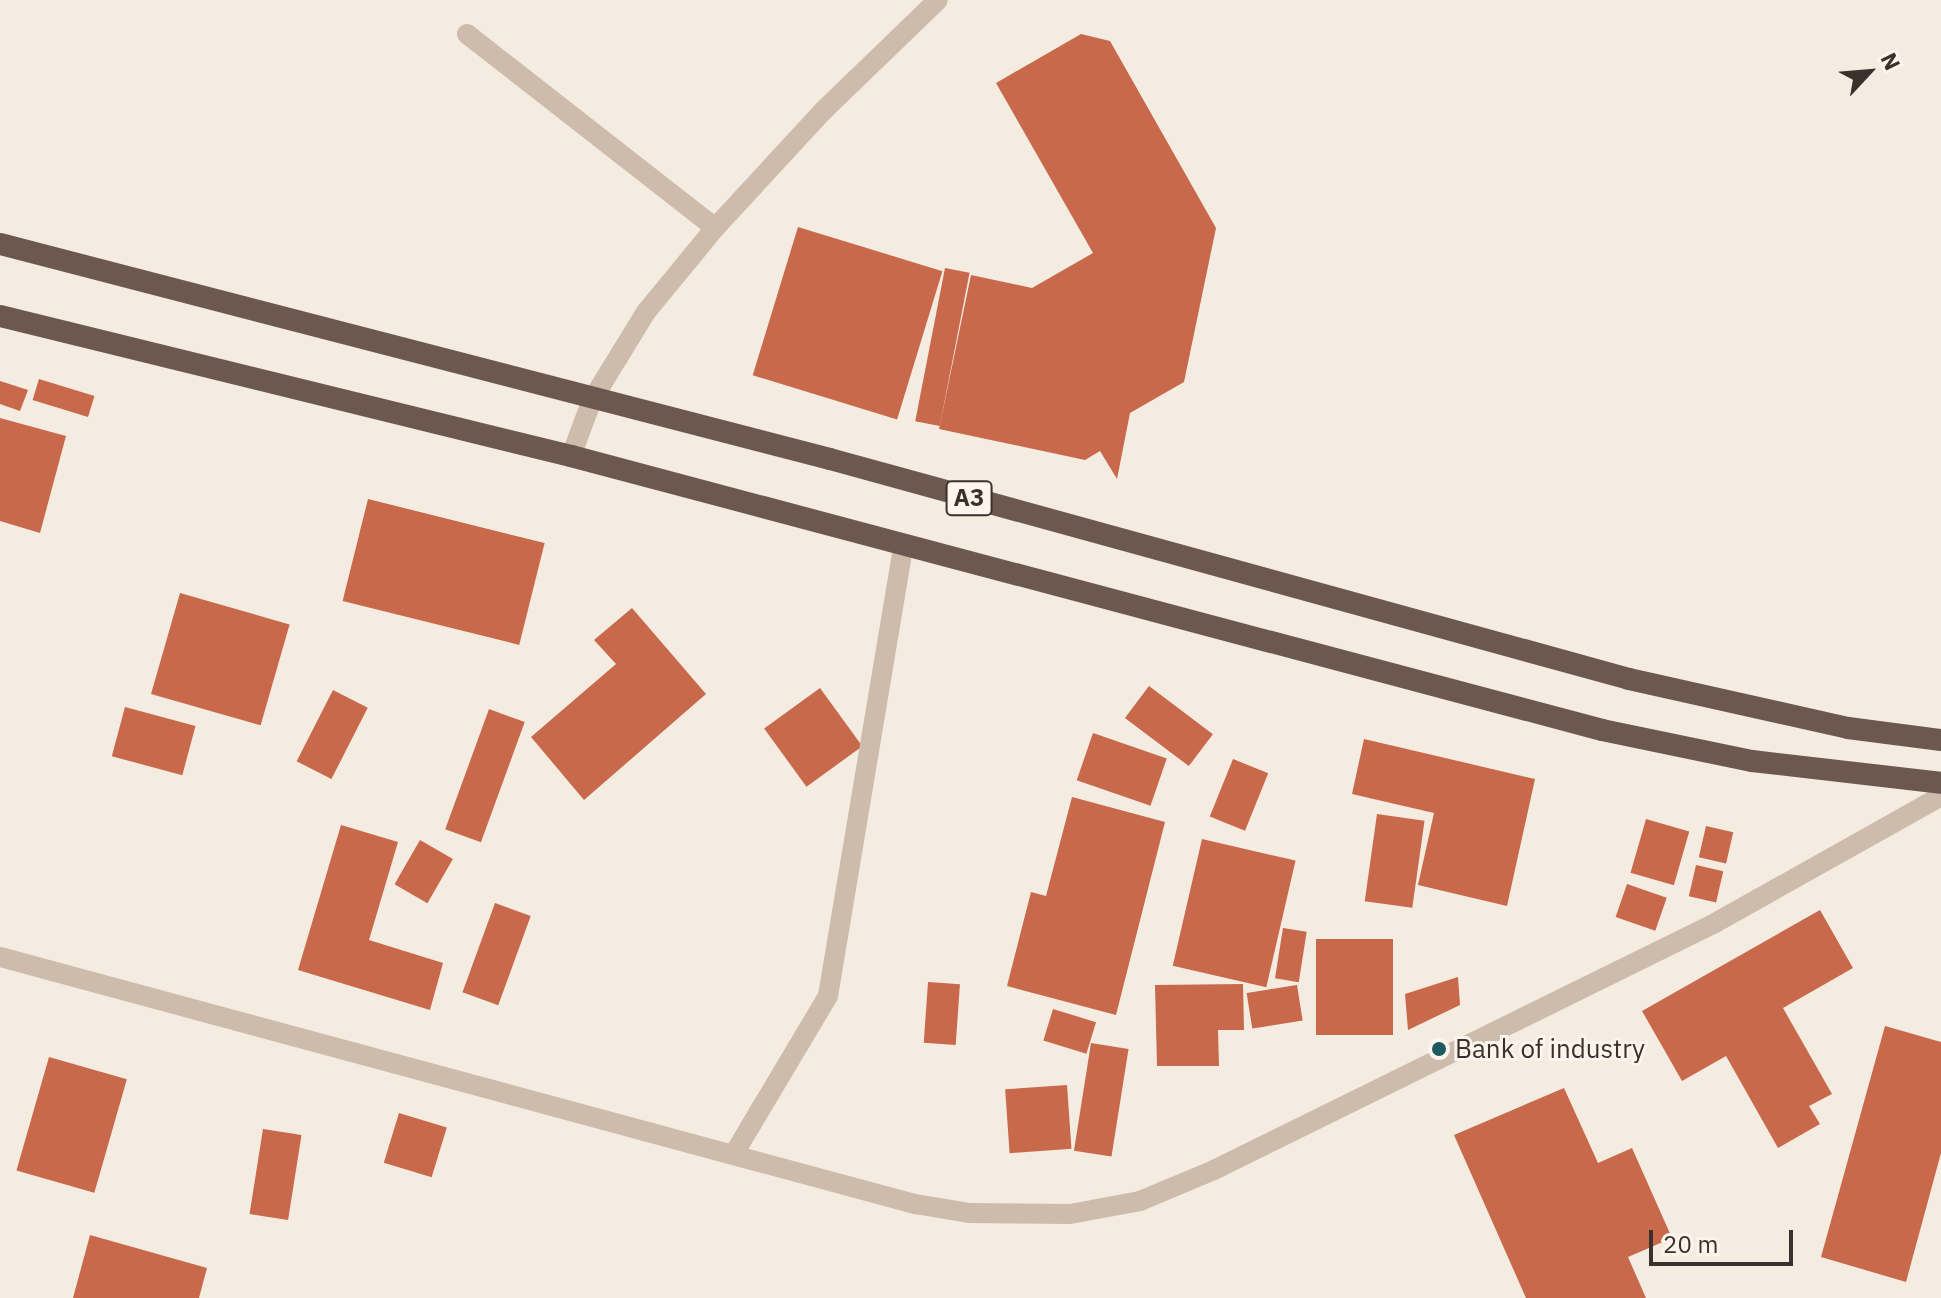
<!DOCTYPE html>
<style>
body{margin:0}
#map{position:relative;width:1941px;height:1298px;overflow:hidden;background:#f4ebe1;font-family:"IBM Plex Sans",sans-serif}
div>[style]{position:absolute}
.building>*{inset:0;background:#c8694b;transform-origin:0 0}
.service>*{height:20px;margin:-10px;padding:0 10px;transform-origin:10px;border-radius:10px;background:#cdbbac}
.minor>*{height:20px;margin:-10px;padding:0 10px;transform-origin:10px;border-radius:10px;background:#cdbbac}
.trunk>*{height:22px;margin:-11px;padding:0 11px;transform-origin:11px;border-radius:11px;background:#6c584f}
.dots>*{width:22px;height:22px;translate:-50% -50%;box-sizing:border-box;border:4px solid #fbf5ee;border-radius:50%}
span{translate:-50% -50%;white-space:nowrap;text-align:center;line-height:1.15;-webkit-text-stroke:6px #fbf5ee;paint-order:stroke}
.shield-label span{padding:2px 6px;background:#fbf5ee;border:2px solid;border-radius:6px;-webkit-text-stroke-width:0}
.shield-label{font-size:24px;color:#3b302b;font-weight:700}
.poi-label{font-size:26px;color:#3b302b}
.left{translate:0 -50%;text-align:left}
.north{position:absolute;left:1829px;top:32px;width:80px;height:80px;-webkit-text-stroke:6px #fbf5ee;paint-order:stroke;rotate:64deg;font-size:22px;font-weight:700;line-height:32px;text-align:center;color:#3b302b}
.north::after{content:'';display:block;margin:auto;width:28px;height:36px;background:#3b302b;clip-path:polygon(50% 0,100% 100%,50% 72%,0 100%)}
.scale{position:absolute;left:1649px;top:1230px;width:144px;height:36px;box-sizing:border-box;border:4px solid #3b302b;border-top:0;padding-left:10px;font-size:24px;line-height:28px;white-space:nowrap;color:#3b302b;-webkit-text-stroke:6px #fbf5ee;paint-order:stroke}
</style>
<div id="map">
<div class="building">
<div style="clip-path:polygon(1081px 34px,1110px 41px,1216px 228px,1184px 382px,1130px 413px,1117px 479px,1100px 451px,1085px 460px,939px 429px,971px 275px,1032px 288px,1093px 253px,996px 83px)"></div>
<div style="left:798px;top:227px;width:151px;height:155px;rotate:17deg"></div>
<div style="left:945px;top:268px;width:25px;height:156px;rotate:11deg"></div>
<div style="left:39px;top:379px;width:58px;height:22px;rotate:17deg"></div>
<div style="clip-path:polygon(0 381px,28px 390px,20px 411px,0 404px)"></div>
<div style="clip-path:polygon(0 418px,66px 436px,40px 533px,0 521px)"></div>
<div style="left:368px;top:499px;width:182px;height:105px;rotate:14deg"></div>
<div style="left:180px;top:593px;width:114px;height:105px;rotate:16deg"></div>
<div style="clip-path:polygon(632px 608px,706px 694px,584px 800px,531px 737px,616px 664px,594px 640px)"></div>
<div style="left:1149px;top:686px;width:80px;height:40px;rotate:37deg"></div>
<div style="left:820px;top:688px;width:72px;height:69px;rotate:54deg"></div>
<div style="left:333px;top:690px;width:39px;height:80px;rotate:27deg"></div>
<div style="left:125px;top:707px;width:73px;height:51px;rotate:15deg"></div>
<div style="left:489px;top:709px;width:38px;height:128px;rotate:20deg"></div>
<div style="left:1093px;top:733px;width:78px;height:50px;rotate:19deg"></div>
<div style="clip-path:polygon(1364px 739px,1535px 779px,1507px 906px,1418px 885px,1434px 813px,1352px 794px)"></div>
<div style="left:1233px;top:759px;width:38px;height:62px;rotate:22deg"></div>
<div style="clip-path:polygon(1072px 797px,1165px 822px,1116px 1015px,1007px 986px,1031px 892px,1046px 896px)"></div>
<div style="left:1377px;top:814px;width:48px;height:88px;rotate:8deg"></div>
<div style="left:1646px;top:819px;width:45px;height:56px;rotate:16deg"></div>
<div style="clip-path:polygon(341px 825px,398px 842px,369px 940px,443px 963px,430px 1010px,298px 970px)"></div>
<div style="left:1706px;top:826px;width:28px;height:32px;rotate:13deg"></div>
<div style="left:1202px;top:839px;width:96px;height:130px;rotate:13deg"></div>
<div style="left:420px;top:840px;width:38px;height:51px;rotate:30deg"></div>
<div style="left:1696px;top:865px;width:28px;height:32px;rotate:13deg"></div>
<div style="left:1627px;top:884px;width:42px;height:35px;rotate:19deg"></div>
<div style="left:495px;top:903px;width:38px;height:95px;rotate:20deg"></div>
<div style="clip-path:polygon(1820px 910px,1853px 968px,1783px 1008px,1832px 1094px,1809px 1106px,1820px 1124px,1778px 1148px,1726px 1056px,1682px 1081px,1642px 1011px)"></div>
<div style="left:1283px;top:928px;width:24px;height:51px;rotate:9deg"></div>
<div style="left:1316px;top:939px;width:77px;height:96px"></div>
<div style="clip-path:polygon(1458px 977px,1460px 1005px,1408px 1030px,1405px 994px)"></div>
<div style="left:928px;top:982px;width:32px;height:61px;rotate:4deg"></div>
<div style="clip-path:polygon(1243px 984px,1244px 1030px,1218px 1030px,1219px 1066px,1157px 1066px,1155px 985px)"></div>
<div style="left:1297px;top:985px;width:36px;height:51px;rotate:81deg"></div>
<div style="left:1053px;top:1009px;width:45px;height:33px;rotate:17deg"></div>
<div style="clip-path:polygon(1885px 1026px,1941px 1042px,1941px 1153px,1906px 1282px,1821px 1257px)"></div>
<div style="left:1091px;top:1043px;width:38px;height:109px;rotate:9deg"></div>
<div style="left:49px;top:1057px;width:81px;height:118px;rotate:16deg"></div>
<div style="left:1067px;top:1085px;width:64px;height:62px;rotate:86deg"></div>
<div style="clip-path:polygon(1564px 1088px,1598px 1163px,1632px 1148px,1672px 1238px,1628px 1257px,1646px 1298px,1526px 1298px,1454px 1135px)"></div>
<div style="left:399px;top:1113px;width:50px;height:52px;rotate:17deg"></div>
<div style="left:263px;top:1129px;width:39px;height:86px;rotate:9deg"></div>
<div style="clip-path:polygon(90px 1235px,207px 1268px,199px 1298px,73px 1298px)"></div>
</div>
<div class="service">
<div style="left:467px;top:34px;width:315px;rotate:38deg"></div>
</div>
<div class="minor">
<div style="left:571px;top:456px;width:60px;rotate:-69.4deg"></div>
<div style="left:592px;top:400px;width:103px;rotate:-58.5deg"></div>
<div style="left:646px;top:312px;width:109px;rotate:-50.6deg"></div>
<div style="left:715px;top:228px;width:161px;rotate:-47.3deg"></div>
<div style="left:824px;top:110px;width:158px;rotate:-44deg"></div>
<div style="left:0;top:957px;width:948px;rotate:15.11deg"></div>
<div style="left:915px;top:1204px;width:56px;rotate:9.3deg"></div>
<div style="left:970px;top:1213px;width:100px;rotate:0.6deg"></div>
<div style="left:1070px;top:1214px;width:71px;rotate:-10.5deg"></div>
<div style="left:1140px;top:1201px;width:80px;rotate:-22.7deg"></div>
<div style="left:1214px;top:1170px;width:559px;rotate:-26.24deg"></div>
<div style="left:1715px;top:923px;width:259px;rotate:-29.3deg"></div>
<div style="left:735px;top:1152px;width:182px;rotate:-59.2deg"></div>
<div style="left:828px;top:996px;width:458px;rotate:-80.5deg"></div>
</div>
<div class="trunk">
<div style="left:0;top:244px;width:857px;rotate:14.52deg"></div>
<div style="left:830px;top:459px;width:829px;rotate:15.39deg"></div>
<div style="left:1629px;top:679px;width:224px;rotate:12.6deg"></div>
<div style="left:1848px;top:728px;width:94px;rotate:7.4deg"></div>
<div style="left:0;top:316px;width:588px;rotate:13.78deg"></div>
<div style="left:571px;top:456px;width:1067px;rotate:14.88deg"></div>
<div style="left:1602px;top:730px;width:153px;rotate:11.7deg"></div>
<div style="left:1752px;top:761px;width:190px;rotate:6.6deg"></div>
</div>
<div class="dots">
<div style="left:1439px;top:1049px;background:#1f5a5e"></div>
</div>
<div class="shield-label">
<span style="left:969px;top:498px">A3</span>
</div>
<div class="poi-label">
<span class="left" style="left:1455px;top:1049px">Bank of industry</span>
</div>
<div class="north">N</div>
<div class="scale">20 m</div>
</div>
